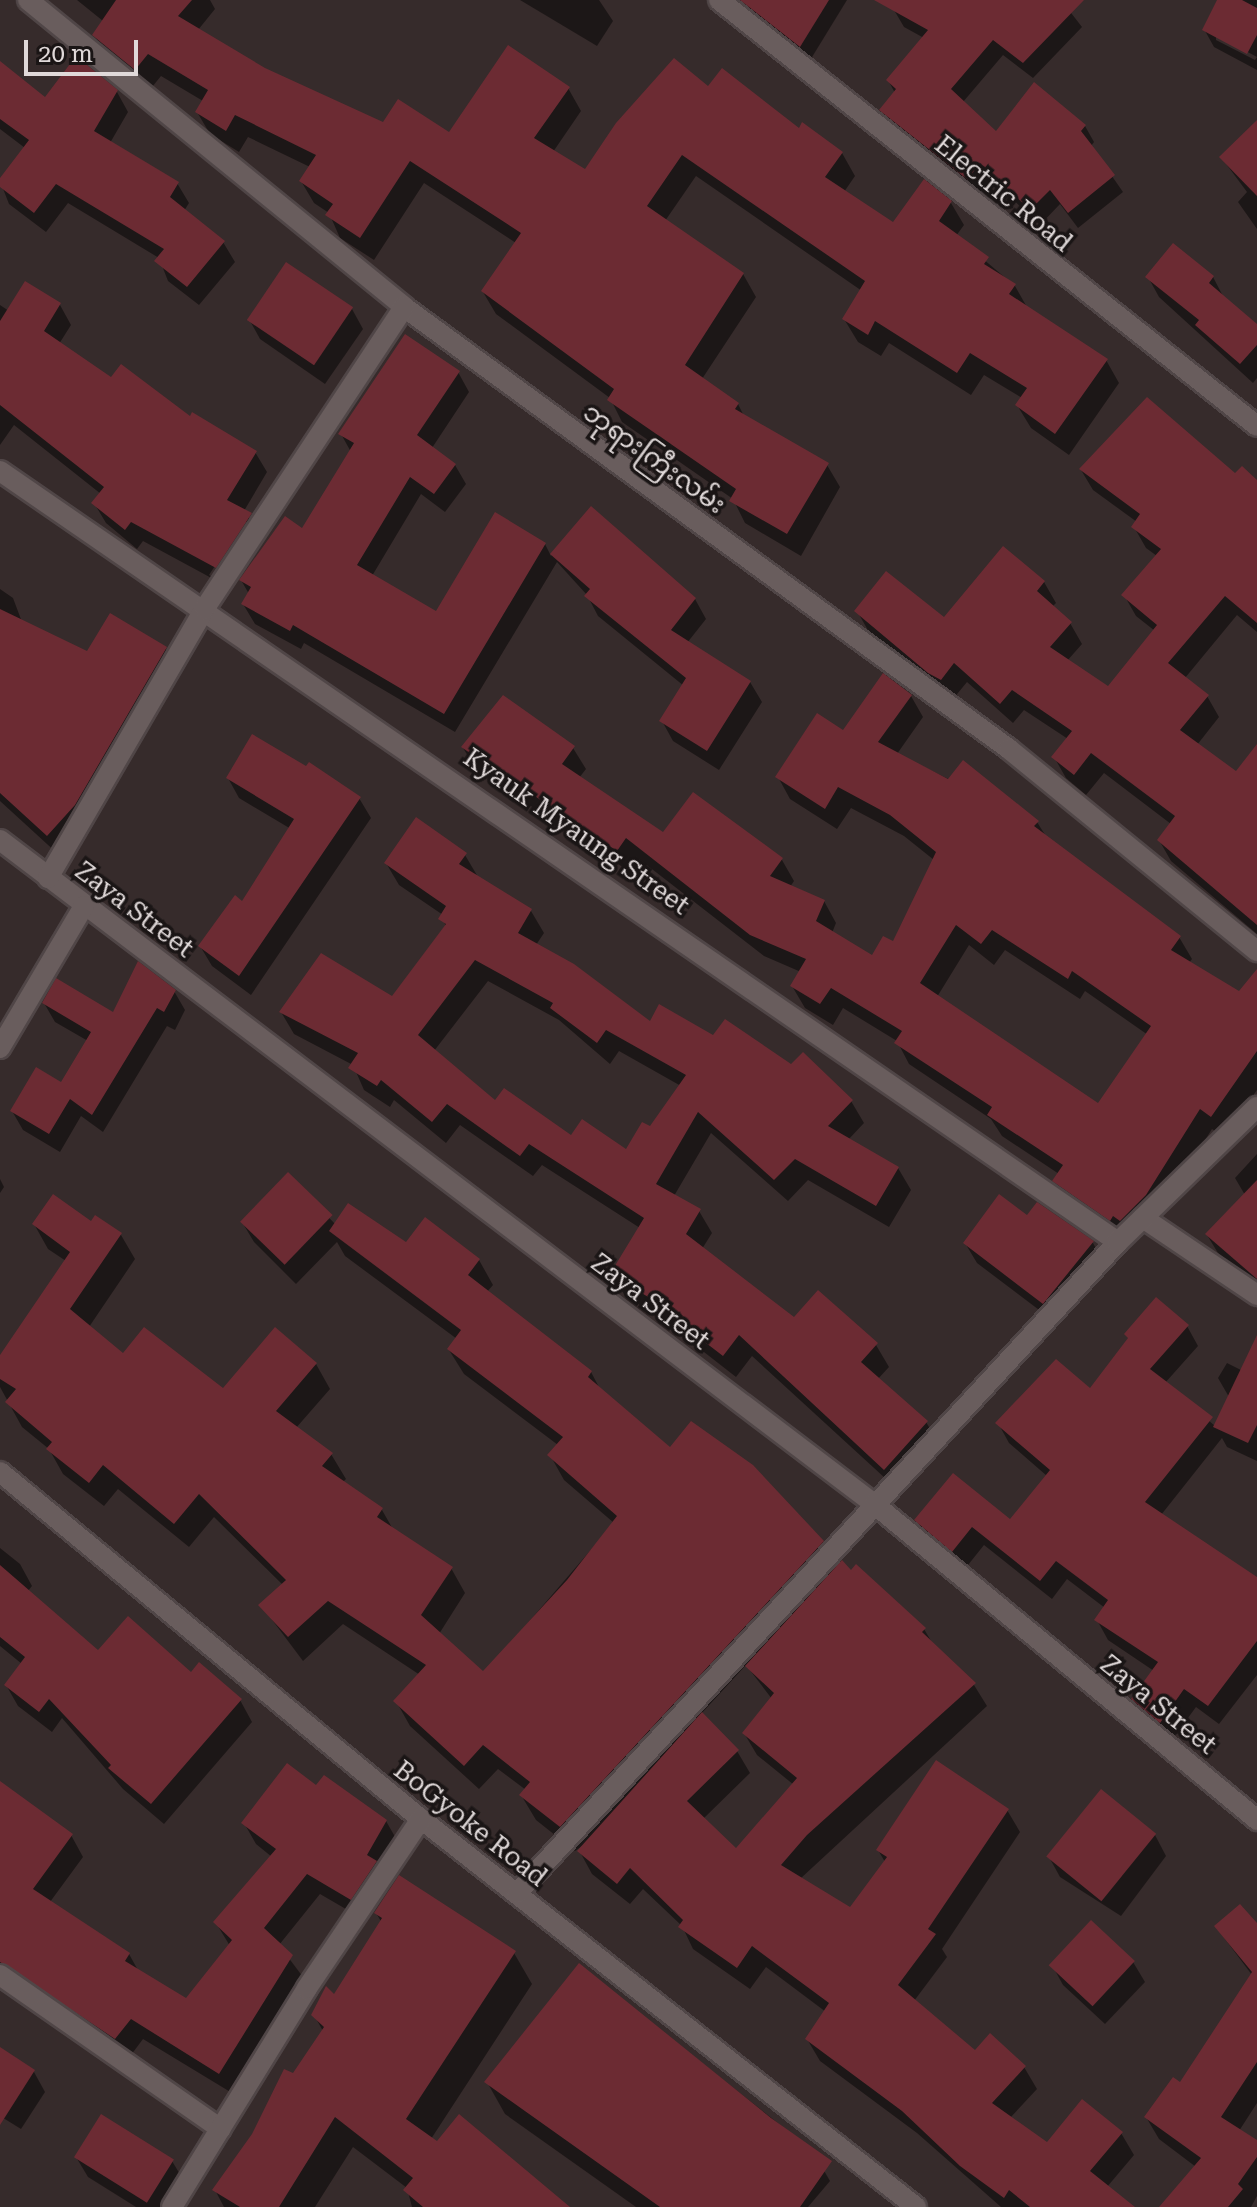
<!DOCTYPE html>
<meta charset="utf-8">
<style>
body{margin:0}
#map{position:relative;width:1257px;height:2207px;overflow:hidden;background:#362b2b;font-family:"Roboto Serif","Noto Sans Myanmar",serif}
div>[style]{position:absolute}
.shadow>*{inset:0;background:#0007}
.building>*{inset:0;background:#6c2b33;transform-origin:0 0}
.roads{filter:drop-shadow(2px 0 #504647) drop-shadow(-2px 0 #504647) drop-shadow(0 2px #504647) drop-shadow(0 -2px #504647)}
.street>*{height:20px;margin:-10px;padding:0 10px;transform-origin:10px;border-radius:10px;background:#695d5d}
span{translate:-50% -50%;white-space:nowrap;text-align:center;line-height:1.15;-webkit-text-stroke:7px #1a1515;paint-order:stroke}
.street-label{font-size:26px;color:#e0d9d9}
.scale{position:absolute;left:24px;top:40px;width:114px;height:36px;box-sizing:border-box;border:4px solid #e0d9d9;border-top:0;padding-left:10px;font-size:24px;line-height:28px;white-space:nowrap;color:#e0d9d9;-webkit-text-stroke:6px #1a1515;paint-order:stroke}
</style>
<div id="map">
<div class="shadow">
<div style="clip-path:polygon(77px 0,210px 0,215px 9px,198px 30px,264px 70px,383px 125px,449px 135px,568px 88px,581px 111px,553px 152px,586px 171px,708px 89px,842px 153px,855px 176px,844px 192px,894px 225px,924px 181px,951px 203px,964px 225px,956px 236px,1015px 286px,1028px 309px,1106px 360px,1119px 383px,1069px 455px,1031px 428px,1017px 405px,1022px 398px,984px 375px,971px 395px,889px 343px,881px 356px,858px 342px,844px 319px,862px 291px,696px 176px,665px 221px,743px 274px,756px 297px,702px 379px,738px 404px,745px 418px,827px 465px,840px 487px,801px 556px,745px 523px,733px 499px,622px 422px,610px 398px,496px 314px,483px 292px,516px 243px,424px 183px,374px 260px,340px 238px,329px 213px,314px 203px,301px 181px,310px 167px,248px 137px,239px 152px,210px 134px,197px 112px,203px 101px,161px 76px,148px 92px,107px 58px,94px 35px,103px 21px)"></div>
<div style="clip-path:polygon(520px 0,599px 0,613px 21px,597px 46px)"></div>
<div style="clip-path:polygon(744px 0,847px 0,809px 62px,753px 17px)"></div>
<div style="clip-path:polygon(900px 0,1061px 0,1082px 27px,1033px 78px,1003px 55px,963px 102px,996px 134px,1085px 126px,1094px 142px,1091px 146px,1123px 192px,1078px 228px,1060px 204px,1040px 225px,990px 178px,978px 195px,891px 127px,882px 110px,895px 93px,888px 80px,924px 38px,904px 27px,894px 10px)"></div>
<div style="clip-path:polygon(evenodd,1219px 0,1257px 0,1257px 70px,1214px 47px,1204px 29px,1219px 0,1216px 35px,1257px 57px,1255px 60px,1216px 40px,1216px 35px)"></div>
<div style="clip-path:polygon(0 64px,45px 100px,117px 92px,128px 112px,110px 143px,177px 183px,189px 203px,184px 211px,223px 242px,235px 262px,199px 305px,168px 281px,159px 258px,68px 203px,46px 232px,9px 204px,0 181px,25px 148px,0 129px)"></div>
<div style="clip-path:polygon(1257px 139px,1257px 229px,1238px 202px,1247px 192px,1221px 157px)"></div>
<div style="clip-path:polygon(1148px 277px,1213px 277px,1224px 298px,1257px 327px,1257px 378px,1253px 383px,1159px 297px)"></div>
<div style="clip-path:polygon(evenodd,0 305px,9px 311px,60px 305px,71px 325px,59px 344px,112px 379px,255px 452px,267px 472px,244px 511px,262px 535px,228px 587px,143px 541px,137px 549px,106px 523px,94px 503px,101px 494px,14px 425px,0 445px,0 305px,244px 522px,249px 522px,212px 577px,209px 575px,244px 522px)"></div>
<div style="clip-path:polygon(352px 309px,363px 329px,325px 384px,260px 339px,249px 319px)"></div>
<div style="clip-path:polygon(458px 372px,469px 392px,432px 448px,455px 465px,466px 484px,445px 512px,421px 494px,372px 576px,437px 614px,545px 544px,551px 556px,591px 508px,695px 599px,706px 619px,687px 643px,750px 682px,762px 702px,719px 770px,673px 741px,662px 721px,684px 686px,598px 616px,587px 595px,557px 562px,455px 732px,304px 643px,301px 649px,255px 624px,243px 604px,249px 594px,241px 580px,285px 518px,303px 530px,351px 452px,341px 434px)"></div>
<div style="clip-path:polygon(1081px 470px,1235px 476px,1257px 483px,1257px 632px,1237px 615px,1185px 678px,1207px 696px,1219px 717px,1197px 745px,1237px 774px,1257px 748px,1257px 934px,1171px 861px,1159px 840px,1171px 824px,1104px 773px,1086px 795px,1066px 778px,1054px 757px,1068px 739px,1024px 710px,1013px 723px,967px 682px,953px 699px,869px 632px,857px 611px,944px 620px,1044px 582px,1056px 603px,1052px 607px,1070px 623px,1082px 644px,1067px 661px,1109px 689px,1155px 631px,1136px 616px,1124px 595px,1157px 556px,1146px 548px,1134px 527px,1137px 522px,1093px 490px)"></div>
<div style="clip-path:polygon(0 589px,13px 598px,22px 622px,88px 654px,166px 649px,177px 669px,59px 855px,0 801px)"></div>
<div style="clip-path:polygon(evenodd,911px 696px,923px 717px,897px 754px,1037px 822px,1047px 838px,1179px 937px,1192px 959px,1189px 963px,1240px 993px,1257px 991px,1257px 1090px,1224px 1137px,1212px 1129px,1153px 1223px,1134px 1242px,1067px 1202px,1054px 1181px,1059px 1174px,1002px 1136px,991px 1119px,909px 1064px,897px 1041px,843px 1008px,833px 1025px,805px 1008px,792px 986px,801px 972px,764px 956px,639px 859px,630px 872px,476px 769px,463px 748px,573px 748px,586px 769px,579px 778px,664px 834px,782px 860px,794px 881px,790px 887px,824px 901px,836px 923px,832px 933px,872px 958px,893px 944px,934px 860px,904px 836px,851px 808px,837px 829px,790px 799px,778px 777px,911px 696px,969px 945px,994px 965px,1005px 950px,1080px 999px,1085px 991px,1148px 1035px,1099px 1105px,937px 997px,969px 945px)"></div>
<div style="clip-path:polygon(228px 778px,359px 798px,371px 818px,251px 995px,212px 966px,200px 946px,243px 903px,291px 829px,239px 798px)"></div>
<div style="clip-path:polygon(evenodd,465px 855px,478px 877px,531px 911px,544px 933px,536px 945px,650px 1024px,714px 1038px,791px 1066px,851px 1101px,864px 1123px,848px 1140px,898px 1168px,911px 1190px,889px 1227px,808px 1180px,788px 1201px,711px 1133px,674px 1196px,699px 1211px,712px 1233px,702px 1249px,794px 1320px,876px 1345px,889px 1367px,877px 1380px,926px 1422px,939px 1444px,898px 1490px,752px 1356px,736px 1377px,695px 1345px,688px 1334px,625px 1296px,613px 1274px,640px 1228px,542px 1165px,533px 1176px,460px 1125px,446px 1143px,394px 1100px,390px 1107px,364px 1090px,353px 1065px,294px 1034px,281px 1012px,393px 998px,446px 929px,443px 915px,399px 885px,386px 863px,465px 855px,488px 981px,559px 1020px,610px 1064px,619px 1051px,681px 1086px,651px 1129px,627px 1152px,571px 1138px,496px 1103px,434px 1051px,488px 981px)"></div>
<div style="clip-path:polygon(174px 991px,185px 1010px,175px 1030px,167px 1026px,103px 1132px,81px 1116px,60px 1152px,23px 1130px,12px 1111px,62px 1085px,88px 1041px,55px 1022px,44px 1003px,114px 1015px)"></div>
<div style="clip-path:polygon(1257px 1154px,1257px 1286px,1218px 1253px,1207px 1235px,1245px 1195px,1235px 1178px)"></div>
<div style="clip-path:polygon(evenodd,288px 1175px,336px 1225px,479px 1260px,493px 1285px,487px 1292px,591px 1372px,601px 1391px,670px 1450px,823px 1542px,837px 1568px,924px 1629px,934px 1646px,974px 1685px,987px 1706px,800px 1879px,850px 1910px,885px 1862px,878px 1850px,1007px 1810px,1020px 1832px,942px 1949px,947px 1957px,914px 2001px,975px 2053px,1024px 2067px,1037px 2089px,1010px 2118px,1047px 2145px,1121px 2133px,1134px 2155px,1107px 2187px,1132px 2207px,1001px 2207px,917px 2133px,820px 2061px,807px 2039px,826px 2012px,766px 1967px,750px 1989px,693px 1949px,682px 1926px,643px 1889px,630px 1904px,592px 1874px,580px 1852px,589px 1841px,575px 1851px,536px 1820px,521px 1795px,526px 1790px,498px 1769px,479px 1789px,410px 1726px,396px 1701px,420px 1675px,343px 1624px,303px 1661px,261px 1605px,283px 1585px,214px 1517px,189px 1547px,118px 1489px,104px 1506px,63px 1474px,49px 1449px,22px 1427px,0 1387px,0 1359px,66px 1261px,48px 1249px,34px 1224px,92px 1224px,121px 1235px,135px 1259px,89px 1327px,123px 1356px,223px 1391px,316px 1364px,330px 1389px,296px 1428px,331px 1454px,346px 1479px,342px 1483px,382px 1510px,394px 1531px,451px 1568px,465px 1593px,439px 1634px,484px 1674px,614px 1523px,564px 1480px,550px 1455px,558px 1445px,464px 1374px,449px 1350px,457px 1339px,345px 1256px,337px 1242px,296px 1284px,254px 1242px,242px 1222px,288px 1175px,746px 1665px,772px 1699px,744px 1733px,757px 1755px,794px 1785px,736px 1851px,703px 1819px,750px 1773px,737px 1751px,701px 1714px,746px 1665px)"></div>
<div style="clip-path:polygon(0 1179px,4px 1187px,0 1193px)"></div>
<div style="clip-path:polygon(1037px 1204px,1093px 1243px,1104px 1263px,1055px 1322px,977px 1263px,965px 1243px,1027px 1218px)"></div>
<div style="clip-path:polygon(1187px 1326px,1198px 1346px,1165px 1383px,1215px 1426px,1229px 1397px,1218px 1378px,1227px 1363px,1257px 1378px,1257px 1461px,1227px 1447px,1222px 1438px,1161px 1515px,1257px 1580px,1257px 1675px,1219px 1724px,1196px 1707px,1171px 1741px,1144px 1719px,1133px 1699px,1154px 1671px,1108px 1640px,1097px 1620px,1105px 1608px,1067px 1579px,1052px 1599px,984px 1545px,964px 1570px,928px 1540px,917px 1520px,1011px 1522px,1047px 1476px,1009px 1443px,998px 1423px,1091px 1391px)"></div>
<div style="clip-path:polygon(0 1548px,20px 1564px,32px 1586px,28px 1591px,98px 1652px,191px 1675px,240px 1700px,252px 1722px,164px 1824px,123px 1789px,62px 1718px,52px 1732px,18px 1706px,6px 1685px,22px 1664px,0 1646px)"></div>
<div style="clip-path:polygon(0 1783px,71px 1835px,83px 1857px,50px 1902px,129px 1954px,139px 1972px,186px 2001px,230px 1946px,216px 1923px,272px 1857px,256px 1844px,244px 1823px,316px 1788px,386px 1821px,398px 1842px,363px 1919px,320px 1894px,279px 1945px,303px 1977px,232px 2093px,143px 2039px,128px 2059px,0 1964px)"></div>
<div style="clip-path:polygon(1155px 1835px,1166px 1856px,1121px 1916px,1060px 1877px,1049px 1857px)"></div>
<div style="clip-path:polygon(376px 1913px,514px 1953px,532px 1984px,431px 2139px,567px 2207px,412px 2207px,407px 2188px,353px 2147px,315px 2207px,224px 2207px,215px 2190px,323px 2031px,314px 2015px,334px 1997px,382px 1923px)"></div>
<div style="clip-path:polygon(1216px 1927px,1257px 1927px,1257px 2103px,1239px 2131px,1257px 2143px,1257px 2196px,1251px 2207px,1162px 2207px,1196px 2167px,1159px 2139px,1146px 2117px,1180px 2085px,1252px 1975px)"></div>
<div style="clip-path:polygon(1133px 1962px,1145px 1982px,1105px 2024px,1063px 1985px,1052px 1965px)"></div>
<div style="clip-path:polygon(579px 1966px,812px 2150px,830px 2181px,808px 2207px,636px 2207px,505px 2114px,487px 2082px)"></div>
<div style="clip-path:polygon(0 2051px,34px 2072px,45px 2092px,21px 2129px,0 2116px)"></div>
<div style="clip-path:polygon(76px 2157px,172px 2161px,184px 2181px,167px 2207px,136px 2207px,88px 2177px)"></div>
</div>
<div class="building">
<div style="clip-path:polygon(116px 0,192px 0,178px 16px,265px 68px,383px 122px,398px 99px,449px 132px,508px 45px,570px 87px,534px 138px,585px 169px,616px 123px,674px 58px,708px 86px,722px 68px,799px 128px,802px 122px,843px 152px,825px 177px,893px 222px,924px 179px,952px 201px,939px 221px,989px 257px,984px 264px,1016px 284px,1009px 294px,1108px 359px,1055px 434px,1015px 405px,1027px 388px,970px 353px,957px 373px,875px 321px,868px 335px,842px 319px,865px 281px,682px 155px,647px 206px,744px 273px,685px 365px,739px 403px,735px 409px,829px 463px,787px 534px,729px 501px,736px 489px,607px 400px,614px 389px,481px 291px,521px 233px,410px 161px,360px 238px,325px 215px,333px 204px,299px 181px,316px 155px,235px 115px,226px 131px,195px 112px,208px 90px,148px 54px,135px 70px,92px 35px)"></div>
<div style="clip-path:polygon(740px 0,829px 0,800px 47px)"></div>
<div style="clip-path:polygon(874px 0,1084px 0,1023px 63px,993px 40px,951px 89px,996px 131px,1034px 82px,1086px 125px,1081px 131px,1115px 175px,1068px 213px,1050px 190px,1030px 210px,980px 163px,968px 180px,879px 110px,896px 89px,886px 80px,928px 30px)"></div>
<div style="clip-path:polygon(1217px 0,1242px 0,1257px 8px,1257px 35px,1247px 54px,1202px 30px)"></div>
<div style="clip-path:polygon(76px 56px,118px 90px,94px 131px,179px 182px,170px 197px,225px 241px,187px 287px,154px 261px,164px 249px,56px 184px,34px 213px,0 187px,0 178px,29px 140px,0 119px,0 61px,45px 97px)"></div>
<div style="clip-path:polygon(1257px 120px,1257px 196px,1219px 157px)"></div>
<div style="clip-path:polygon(1173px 243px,1214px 276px,1209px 283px,1257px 324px,1257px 345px,1240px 364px,1195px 325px,1199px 320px,1145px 277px)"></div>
<div style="left:286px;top:262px;width:81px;height:70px;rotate:34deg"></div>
<div style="clip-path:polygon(25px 281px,61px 303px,44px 331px,111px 377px,121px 364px,190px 416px,192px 412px,257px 451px,227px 500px,252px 513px,216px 568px,131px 522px,125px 530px,91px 503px,104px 487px,0 405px,0 321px)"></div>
<div style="clip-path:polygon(405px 334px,460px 371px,417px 435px,456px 464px,434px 494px,410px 477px,357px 565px,436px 611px,495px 512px,546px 543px,444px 714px,293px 625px,290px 631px,241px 604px,251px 587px,239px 580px,285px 516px,302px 528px,354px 443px,338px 434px)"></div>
<div style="clip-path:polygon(1147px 397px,1235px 473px,1242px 466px,1257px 480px,1257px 623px,1225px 596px,1168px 663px,1209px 695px,1180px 730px,1236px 771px,1257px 744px,1257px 925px,1157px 840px,1175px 816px,1091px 753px,1074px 775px,1051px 757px,1072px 731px,1012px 690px,1000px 704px,954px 663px,941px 680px,928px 673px,854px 611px,886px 571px,944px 617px,1003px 546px,1045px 581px,1037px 591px,1072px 622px,1050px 647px,1108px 686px,1157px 625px,1121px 595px,1161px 549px,1131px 527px,1140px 514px,1079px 469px)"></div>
<div style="clip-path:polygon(591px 506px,696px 598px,671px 630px,751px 681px,707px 751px,659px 721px,686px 678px,584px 596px,590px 589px,550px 554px)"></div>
<div style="clip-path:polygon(0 609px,87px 651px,110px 613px,167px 647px,75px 805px,47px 836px,0 793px)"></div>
<div style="clip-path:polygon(evenodd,883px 673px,912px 695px,878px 742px,948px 779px,963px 760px,1039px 821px,1034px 826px,1181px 936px,1171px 950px,1239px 991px,1257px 969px,1257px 1051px,1211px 1117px,1200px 1109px,1146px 1195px,1120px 1221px,1113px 1216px,1110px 1221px,1052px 1181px,1063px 1165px,987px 1115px,992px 1107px,894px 1043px,902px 1031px,831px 988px,820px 1004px,790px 986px,806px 959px,750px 935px,626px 838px,617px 851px,461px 747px,503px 695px,575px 746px,562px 764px,663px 832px,693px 792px,783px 858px,770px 876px,825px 900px,816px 921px,872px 955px,883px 936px,893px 941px,936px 852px,890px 815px,838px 787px,825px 809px,775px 777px,817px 713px,843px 730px,883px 673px,956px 925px,981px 944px,992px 930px,1068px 979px,1072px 971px,1151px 1026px,1098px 1103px,920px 983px,956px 925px)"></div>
<div style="clip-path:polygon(252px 734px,306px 766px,309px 762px,361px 797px,239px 976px,198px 946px,235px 895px,242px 901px,294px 819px,226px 778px)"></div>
<div style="clip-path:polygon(evenodd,416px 817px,467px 853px,459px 864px,532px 909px,518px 933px,574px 964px,650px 1021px,659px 1004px,713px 1035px,725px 1019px,791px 1064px,803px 1052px,853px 1100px,828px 1126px,899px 1167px,876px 1206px,795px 1159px,774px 1180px,698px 1112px,656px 1184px,701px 1209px,686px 1234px,794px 1317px,818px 1290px,878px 1343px,861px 1362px,928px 1421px,884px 1470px,739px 1335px,723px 1356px,680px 1323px,683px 1318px,610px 1274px,644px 1218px,529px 1144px,520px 1156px,447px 1104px,432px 1122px,381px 1080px,377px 1086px,348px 1068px,358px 1053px,279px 1012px,321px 953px,392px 996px,446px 924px,438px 919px,446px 906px,384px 863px,416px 817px,475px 960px,553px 1003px,550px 1008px,597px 1043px,606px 1030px,686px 1075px,650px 1126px,642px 1122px,626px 1149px,582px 1119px,571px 1135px,504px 1088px,495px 1100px,418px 1035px,475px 960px)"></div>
<div style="clip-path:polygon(138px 961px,176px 990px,164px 1012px,157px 1008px,92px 1115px,70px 1099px,49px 1134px,10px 1111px,36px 1067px,61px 1082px,91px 1032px,42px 1003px,56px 978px,113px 1012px)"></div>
<div style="left:288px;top:1172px;width:62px;height:69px;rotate:44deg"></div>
<div style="clip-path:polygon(1257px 1180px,1257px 1279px,1205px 1234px)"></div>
<div style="clip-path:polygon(53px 1194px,91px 1221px,95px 1215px,122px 1233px,70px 1309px,123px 1353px,144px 1327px,223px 1388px,275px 1327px,317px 1363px,276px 1411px,333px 1453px,322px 1466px,383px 1508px,377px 1517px,453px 1567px,421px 1615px,483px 1671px,567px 1580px,617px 1516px,547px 1455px,563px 1437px,447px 1349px,461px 1330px,329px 1231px,348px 1203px,406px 1242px,425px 1217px,480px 1259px,468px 1275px,592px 1371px,588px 1377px,670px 1447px,691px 1421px,753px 1465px,824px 1541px,560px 1827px,519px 1795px,530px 1782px,483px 1745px,464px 1766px,393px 1701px,426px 1665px,328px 1601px,288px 1637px,258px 1605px,286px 1580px,199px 1494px,174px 1524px,103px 1465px,89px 1483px,46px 1449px,52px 1442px,5px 1402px,16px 1389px,0 1379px,0 1355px,70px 1252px,32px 1224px)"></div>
<div style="clip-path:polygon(999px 1194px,1027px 1215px,1037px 1202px,1094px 1241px,1043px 1304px,963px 1243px)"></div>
<div style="clip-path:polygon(1156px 1297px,1189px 1325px,1150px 1369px,1213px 1417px,1145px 1502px,1257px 1577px,1257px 1641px,1208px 1706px,1184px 1689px,1160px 1723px,1131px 1699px,1158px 1662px,1094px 1620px,1108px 1600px,1056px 1561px,1040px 1581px,972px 1527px,952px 1552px,914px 1520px,953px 1473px,1010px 1519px,1050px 1470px,995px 1423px,1056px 1359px,1090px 1388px,1128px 1338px,1124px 1334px)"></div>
<div style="clip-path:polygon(1257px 1335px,1257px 1425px,1248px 1443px,1213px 1427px)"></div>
<div style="clip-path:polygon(842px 1560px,851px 1570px,856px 1564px,926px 1628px,922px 1632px,976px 1683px,807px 1835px,781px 1865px,850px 1907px,887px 1857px,876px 1850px,936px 1760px,1009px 1809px,928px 1929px,936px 1934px,898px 1985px,975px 2050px,990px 2033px,1026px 2066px,992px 2103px,1047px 2142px,1082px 2099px,1123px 2132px,1090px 2171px,1135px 2207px,1030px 2207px,1009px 2190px,1004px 2198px,960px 2166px,902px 2111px,805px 2039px,829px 2003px,752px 1946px,737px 1968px,678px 1927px,683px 1920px,630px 1868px,617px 1884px,577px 1851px,702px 1712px,739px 1750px,687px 1801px,736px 1848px,797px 1778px,742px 1733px,774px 1693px,745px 1666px)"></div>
<div style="clip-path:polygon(0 1565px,98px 1650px,128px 1616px,191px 1672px,199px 1662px,242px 1699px,151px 1804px,108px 1768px,111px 1765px,49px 1699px,39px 1712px,4px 1685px,25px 1657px,0 1637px)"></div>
<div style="clip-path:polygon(287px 1763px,316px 1785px,324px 1775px,387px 1820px,367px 1855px,377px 1861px,351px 1900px,307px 1874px,264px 1928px,293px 1955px,219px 2074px,131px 2019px,115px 2039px,0 1962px,0 1781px,73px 1834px,33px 1889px,130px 1953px,125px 1961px,186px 1998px,232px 1940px,213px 1922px,276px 1849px,241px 1823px)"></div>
<div style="left:1101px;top:1789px;width:71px;height:87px;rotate:39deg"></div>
<div style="clip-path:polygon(399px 1875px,516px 1951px,406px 2119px,437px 2141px,459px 2114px,570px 2207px,423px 2207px,403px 2190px,413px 2178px,335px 2117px,279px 2207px,240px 2207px,212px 2190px,252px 2134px,284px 2069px,293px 2073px,324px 2027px,311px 2015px,326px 1986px,334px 1994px,382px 1918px,374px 1913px)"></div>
<div style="clip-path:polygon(1240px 1904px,1257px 1923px,1257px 2062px,1221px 2117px,1257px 2140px,1257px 2157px,1238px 2184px,1243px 2189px,1228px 2207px,1159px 2207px,1201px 2158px,1144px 2117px,1173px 2077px,1180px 2082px,1252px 1972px,1214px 1926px)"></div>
<div style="left:1091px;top:1920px;width:60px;height:62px;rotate:43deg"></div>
<div style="clip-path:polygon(579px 1963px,771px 2118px,832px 2161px,800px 2207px,660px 2207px,484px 2082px)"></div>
<div style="clip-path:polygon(0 2047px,35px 2070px,0 2125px)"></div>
<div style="left:101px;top:2114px;width:86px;height:51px;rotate:32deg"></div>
</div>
<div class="roads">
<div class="street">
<div style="left:28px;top:0;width:485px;rotate:39.2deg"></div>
<div style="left:404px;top:307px;width:749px;rotate:36.15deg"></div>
<div style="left:1009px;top:749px;width:320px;rotate:39.2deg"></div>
<div style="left:719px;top:0;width:686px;rotate:38.37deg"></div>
<div style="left:0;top:471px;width:1358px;rotate:34.59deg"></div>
<div style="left:0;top:840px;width:1098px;rotate:37.22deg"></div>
<div style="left:874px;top:1504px;width:497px;rotate:39.5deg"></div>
<div style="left:48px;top:878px;width:312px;rotate:-59.8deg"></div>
<div style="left:205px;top:608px;width:361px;rotate:-56.5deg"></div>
<div style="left:0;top:1048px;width:165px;rotate:-59.4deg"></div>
<div style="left:1143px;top:1218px;width:138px;rotate:34deg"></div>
<div style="left:0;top:1472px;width:546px;rotate:39.5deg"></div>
<div style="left:421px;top:1819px;width:629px;rotate:38.09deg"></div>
<div style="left:517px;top:1893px;width:886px;rotate:-47.29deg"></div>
<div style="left:1118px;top:1242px;width:194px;rotate:-44.2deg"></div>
<div style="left:0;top:1975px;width:269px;rotate:34.9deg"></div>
<div style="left:172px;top:2207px;width:257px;rotate:-58.3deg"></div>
<div style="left:307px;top:1988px;width:204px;rotate:-56deg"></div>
</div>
</div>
<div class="street-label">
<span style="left:1003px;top:194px;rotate:39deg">Electric Road</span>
<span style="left:654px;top:459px;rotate:36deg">ဘုရားကြီးလမ်း</span>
<span style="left:576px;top:832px;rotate:35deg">Kyauk Myaung Street</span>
<span style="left:134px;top:910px;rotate:37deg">Zaya Street</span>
<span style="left:650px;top:1302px;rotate:37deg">Zaya Street</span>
<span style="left:1158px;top:1705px;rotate:39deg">Zaya Street</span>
<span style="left:470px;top:1824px;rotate:38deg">BoGyoke Road</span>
</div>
<div class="scale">20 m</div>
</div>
